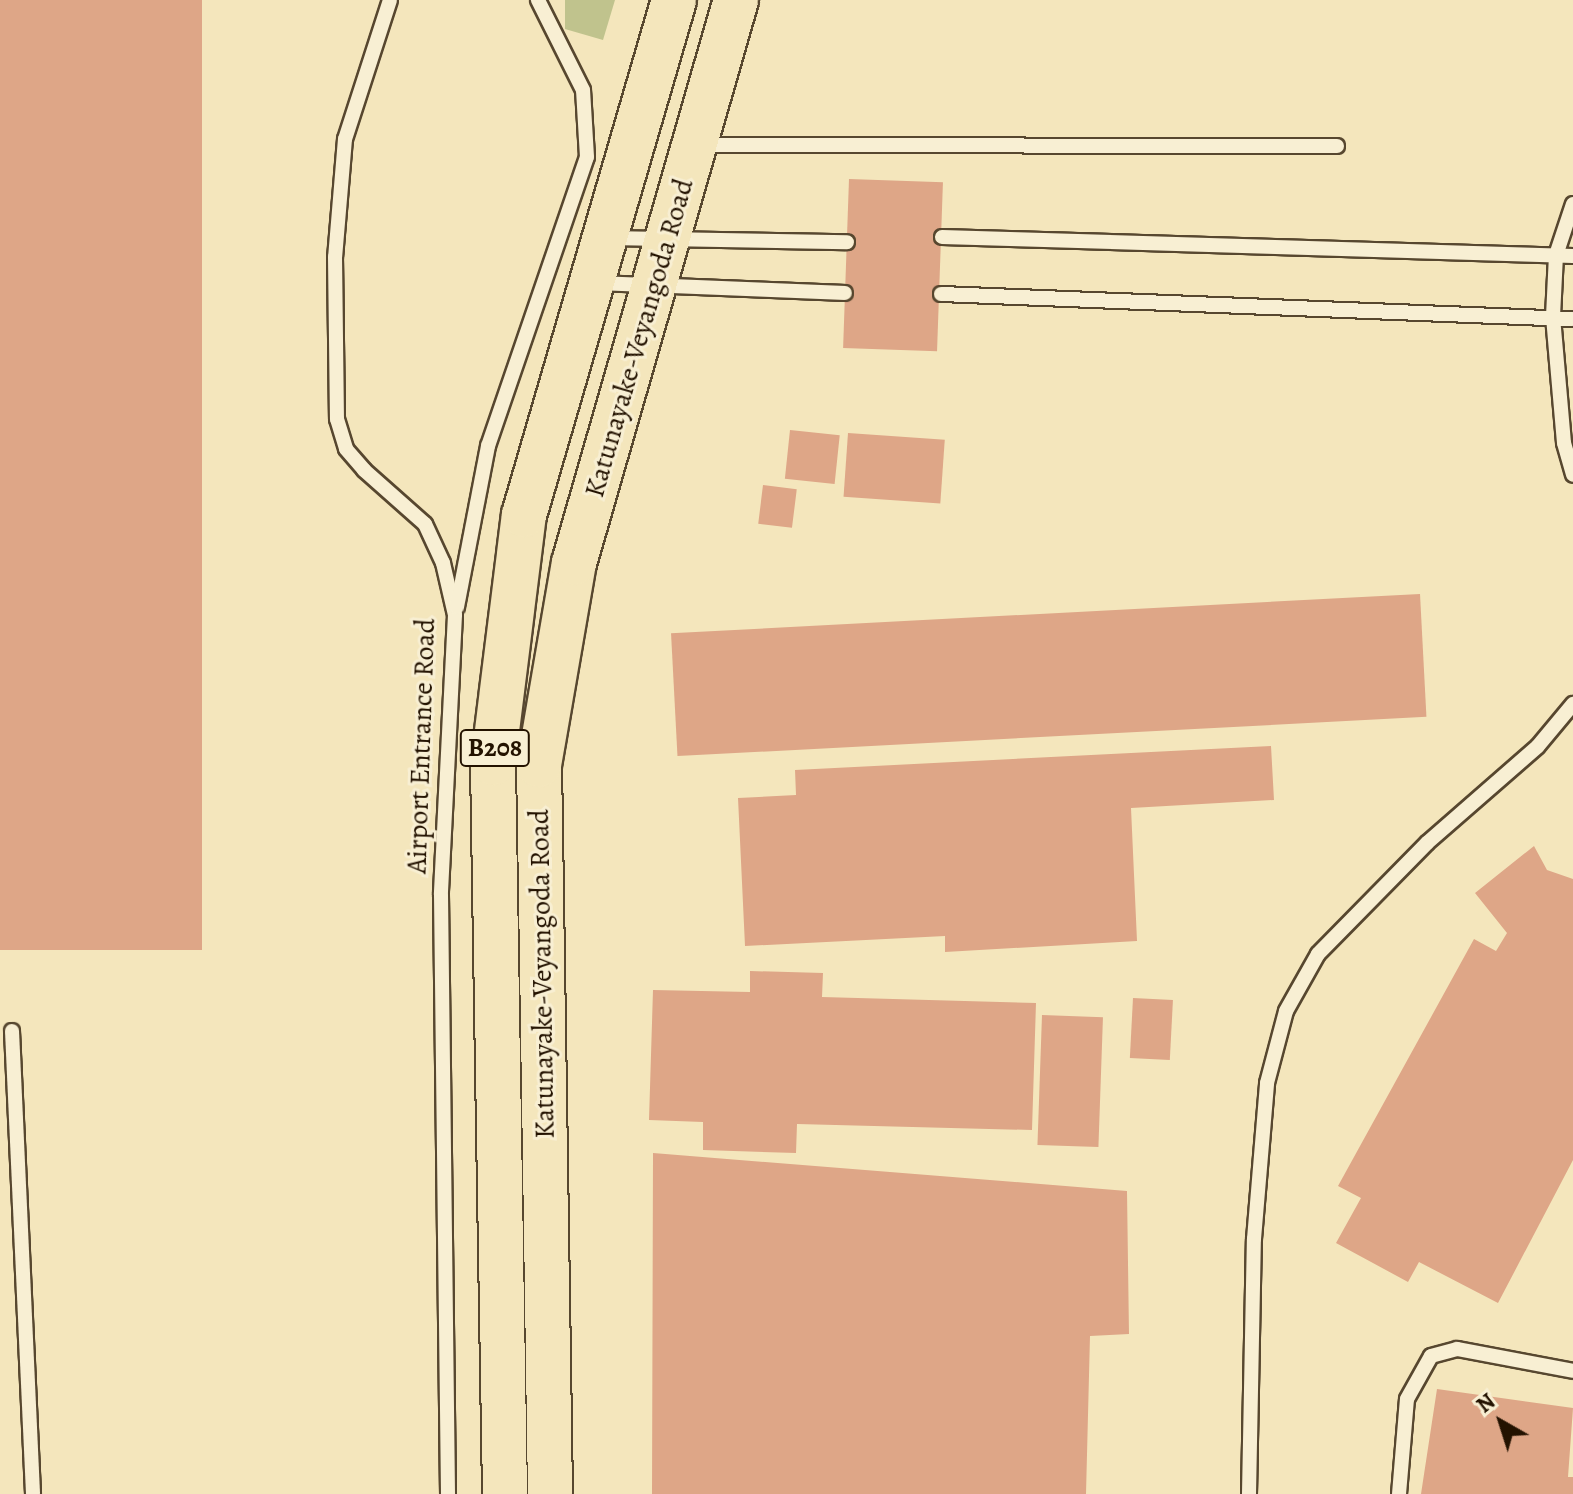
<!DOCTYPE html>
<style>
body{margin:0}
#map{position:relative;width:1573px;height:1494px;overflow:hidden;background:#f4e6bc;font-family:Alegreya,serif}
div>[style]{position:absolute}
.green>*{inset:0;background:#c0c38d}
.building>*{inset:0;background:#dea687;transform-origin:0 0}
.roads{filter:drop-shadow(2px 0 #57472f) drop-shadow(-2px 0 #57472f) drop-shadow(0 2px #57472f) drop-shadow(0 -2px #57472f)}
.service>*{height:14px;margin:-7px;padding:0 7px;transform-origin:7px;border-radius:7px;background:#f8efd3}
.primary>*{height:44px;margin:-22px;padding:0 22px;transform-origin:22px;border-radius:22px;background:#f4e6bc}
span{translate:-50% -50%;white-space:nowrap;text-align:center;line-height:1.15;-webkit-text-stroke:6px #f8efd3;paint-order:stroke}
.shield-label span{padding:2px 6px;background:#f8efd3;border:2px solid;border-radius:6px;-webkit-text-stroke-width:0}
.shield-label{font-size:26px;color:#231200;font-weight:700}
.street-label{font-size:28px;color:#231200}
.north{position:absolute;left:1461px;top:1382px;width:80px;height:80px;-webkit-text-stroke:6px #f8efd3;paint-order:stroke;rotate:321deg;font-size:22px;font-weight:700;line-height:32px;text-align:center;color:#231200}
.north::after{content:'';display:block;margin:auto;width:28px;height:36px;background:#231200;clip-path:polygon(50% 0,100% 100%,50% 72%,0 100%)}
</style>
<div id="map">
<div class="green">
<div style="clip-path:polygon(565px 0,615px 0,603px 40px,565px 29px)"></div>
</div>
<div class="building">
<div style="left:0;top:0;width:202px;height:950px"></div>
<div style="left:849px;top:179px;width:94px;height:169px;rotate:2deg"></div>
<div style="left:790px;top:430px;width:50px;height:49px;rotate:6deg"></div>
<div style="left:848px;top:433px;width:97px;height:64px;rotate:4deg"></div>
<div style="left:763px;top:485px;width:34px;height:39px;rotate:7deg"></div>
<div style="left:1420px;top:594px;width:123px;height:750px;rotate:87deg"></div>
<div style="clip-path:polygon(1271px 746px,1274px 800px,1131px 808px,1137px 941px,945px 952px,945px 936px,745px 946px,738px 798px,796px 795px,795px 770px)"></div>
<div style="clip-path:polygon(1534px 846px,1547px 870px,1573px 879px,1573px 1160px,1498px 1303px,1419px 1262px,1408px 1282px,1336px 1243px,1361px 1198px,1338px 1186px,1474px 939px,1496px 951px,1507px 933px,1475px 893px)"></div>
<div style="clip-path:polygon(750px 971px,823px 973px,822px 997px,1036px 1003px,1032px 1130px,797px 1124px,796px 1153px,703px 1150px,703px 1122px,649px 1120px,653px 990px,750px 992px)"></div>
<div style="left:1133px;top:998px;width:40px;height:60px;rotate:3deg"></div>
<div style="left:1042px;top:1015px;width:61px;height:130px;rotate:2deg"></div>
<div style="clip-path:polygon(653px 1153px,1127px 1191px,1129px 1334px,1090px 1336px,1086px 1494px,652px 1494px)"></div>
<div style="clip-path:polygon(1437px 1389px,1573px 1408px,1568px 1477px,1573px 1477px,1573px 1494px,1421px 1494px)"></div>
</div>
<div class="roads">
<div class="service">
<div style="left:390px;top:0;width:146px;rotate:107.9deg"></div>
<div style="left:345px;top:139px;width:118px;rotate:94.8deg"></div>
<div style="left:335px;top:257px;width:162px;rotate:89.3deg"></div>
<div style="left:337px;top:419px;width:31px;rotate:73deg"></div>
<div style="left:346px;top:449px;width:28px;rotate:49deg"></div>
<div style="left:364px;top:470px;width:81px;rotate:41.5deg"></div>
<div style="left:425px;top:524px;width:43px;rotate:65.2deg"></div>
<div style="left:443px;top:563px;width:53px;rotate:77deg"></div>
<div style="left:455px;top:615px;width:280px;rotate:92.9deg"></div>
<div style="left:441px;top:895px;width:599px;rotate:89.33deg"></div>
<div style="left:700px;top:145px;width:637px;rotate:0.09deg"></div>
<div style="left:1573px;top:204px;width:54px;rotate:108.4deg"></div>
<div style="left:1556px;top:255px;width:62px;rotate:92.8deg"></div>
<div style="left:1553px;top:317px;width:126px;rotate:85deg"></div>
<div style="left:1564px;top:443px;width:33px;rotate:74deg"></div>
<div style="left:942px;top:237px;width:631px;rotate:1.72deg"></div>
<div style="left:608px;top:238px;width:239px;rotate:1deg"></div>
<div style="left:598px;top:283px;width:247px;rotate:2.3deg"></div>
<div style="left:941px;top:294px;width:632px;rotate:2.27deg"></div>
<div style="left:457px;top:607px;width:164px;rotate:-79.1deg"></div>
<div style="left:488px;top:446px;width:305px;rotate:-71.1deg"></div>
<div style="left:587px;top:157px;width:67px;rotate:-93.4deg"></div>
<div style="left:583px;top:90px;width:101px;rotate:-116.6deg"></div>
<div style="left:12px;top:1031px;width:463px;rotate:87.4deg"></div>
<div style="left:1249px;top:1494px;width:255px;rotate:-88.9deg"></div>
<div style="left:1254px;top:1239px;width:157px;rotate:-85.2deg"></div>
<div style="left:1267px;top:1083px;width:74px;rotate:-75.2deg"></div>
<div style="left:1286px;top:1011px;width:65px;rotate:-60.7deg"></div>
<div style="left:1318px;top:954px;width:156px;rotate:-45.5deg"></div>
<div style="left:1427px;top:843px;width:147px;rotate:-41.1deg"></div>
<div style="left:1538px;top:746px;width:55px;rotate:-50.2deg"></div>
<div style="left:1399px;top:1494px;width:95px;rotate:-85.2deg"></div>
<div style="left:1407px;top:1399px;width:49px;rotate:-60.8deg"></div>
<div style="left:1431px;top:1356px;width:27px;rotate:-15deg"></div>
<div style="left:1457px;top:1349px;width:118px;rotate:10.7deg"></div>
</div>
<div class="primary">
<div style="left:505px;top:1494px;width:731px;rotate:-90.94deg"></div>
<div style="left:493px;top:763px;width:250px;rotate:-82.9deg"></div>
<div style="left:524px;top:515px;width:536px;rotate:-73.76deg"></div>
<div style="left:550px;top:1494px;width:729px;rotate:-90.86deg"></div>
<div style="left:539px;top:765px;width:205px;rotate:-80.2deg"></div>
<div style="left:574px;top:563px;width:586px;rotate:-73.95deg"></div>
</div>
</div>
<div class="shield-label">
<span style="left:495px;top:748px">B208</span>
</div>
<div class="street-label">
<span style="left:639px;top:338px;rotate:-74deg">Katunayake-Veyangoda Road</span>
<span style="left:421px;top:746px;rotate:-88deg">Airport Entrance Road</span>
<span style="left:542px;top:974px;rotate:-91deg">Katunayake-Veyangoda Road</span>
</div>
<div class="north">N</div>
</div>
